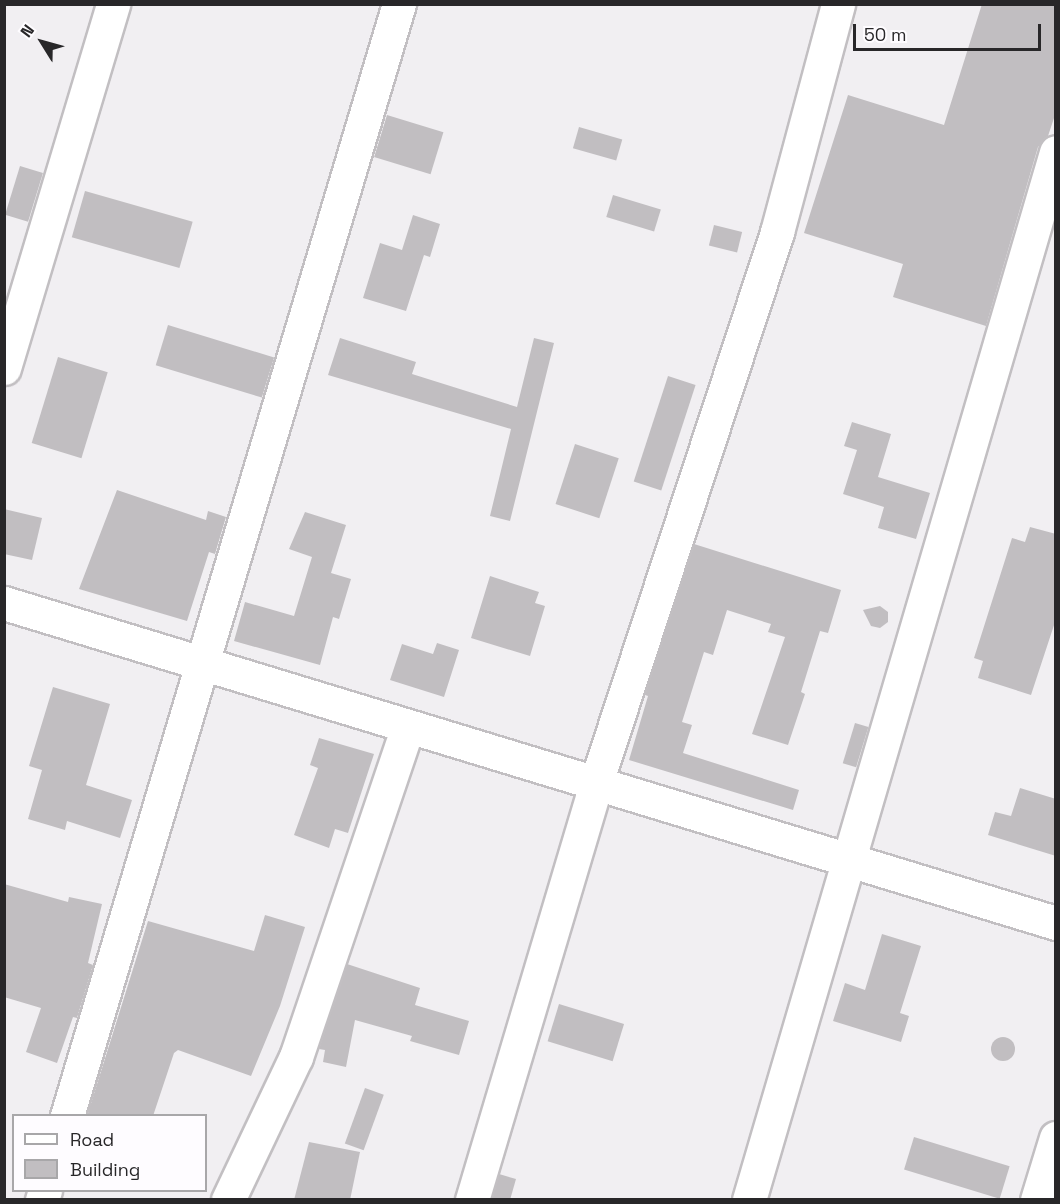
<!DOCTYPE html>
<style>
body{margin:0}
#map{position:relative;width:1060px;height:1204px;overflow:hidden;background:#f1eff2;font-family:"Space Grotesk",sans-serif}
div>[style]{position:absolute}
.building>*{inset:0;background:#c1bec1;transform-origin:0 0}
.round{border-radius:50%}
.roads{filter:drop-shadow(2px 0 #c2bfc2) drop-shadow(-2px 0 #c2bfc2) drop-shadow(0 2px #c2bfc2) drop-shadow(0 -2px #c2bfc2)}
.minor>*{height:33px;margin:-16.5px;padding:0 16.5px;transform-origin:16.5px;border-radius:16.5px;background:#fff}
span{translate:-50% -50%;white-space:nowrap;text-align:center;line-height:1.15;-webkit-text-stroke:4.5px #fefcff;paint-order:stroke}
.frame{position:absolute;inset:0;border:6px solid #282729;pointer-events:none}
.legend{position:absolute;left:12px;top:1114px;width:195px;height:78px;box-sizing:border-box;background:#fefcff;border:2px solid #a8a7a9;margin:0;padding:8px 10px;list-style:none;font-size:18px;color:#282729}
.legend li{display:flex;align-items:center;gap:12px;height:30px}
.legend b{width:30px;border:2px solid #a8a7a9}
.north{position:absolute;left:12px;top:12px;width:60px;height:60px;-webkit-text-stroke:4px #fefcff;paint-order:stroke;rotate:307deg;font-size:16px;font-weight:700;line-height:24px;text-align:center;color:#282729}
.north::after{content:'';display:block;margin:auto;width:21px;height:27px;background:#282729;clip-path:polygon(50% 0,100% 100%,50% 72%,0 100%)}
.scale{position:absolute;left:853px;top:24px;width:188px;height:27px;box-sizing:border-box;border:3px solid #282729;border-top:0;padding-left:8px;font-size:18px;line-height:21px;white-space:nowrap;color:#282729;-webkit-text-stroke:4px #fefcff;paint-order:stroke}
</style>
<div id="map">
<div class="building">
<div style="clip-path:polygon(982px 4px,1056px 4px,1056px 112px,1048px 136px,1038px 147px,986px 326px,893px 297px,903px 264px,804px 233px,848px 95px,944px 125px)"></div>
<div style="left:387px;top:115px;width:59px;height:44px;rotate:17deg"></div>
<div style="left:579px;top:127px;width:45px;height:22px;rotate:16deg"></div>
<div style="left:20px;top:166px;width:24px;height:51px;rotate:17deg"></div>
<div style="left:85px;top:191px;width:112px;height:48px;rotate:16deg"></div>
<div style="left:613px;top:195px;width:50px;height:23px;rotate:17deg"></div>
<div style="clip-path:polygon(413px 215px,440px 224px,430px 257px,424px 255px,406px 311px,363px 298px,380px 243px,402px 250px)"></div>
<div style="left:714px;top:225px;width:29px;height:21px;rotate:14deg"></div>
<div style="left:168px;top:325px;width:111px;height:42px;rotate:17deg"></div>
<div style="clip-path:polygon(340px 338px,416px 362px,412px 374px,517px 407px,534px 338px,554px 343px,510px 521px,490px 516px,511px 429px,328px 375px)"></div>
<div style="left:58px;top:357px;width:52px;height:90px;rotate:17deg"></div>
<div style="left:668px;top:376px;width:29px;height:111px;rotate:18deg"></div>
<div style="clip-path:polygon(852px 422px,891px 434px,878px 477px,930px 493px,916px 539px,878px 528px,884px 507px,843px 494px,857px 450px,844px 446px)"></div>
<div style="left:575px;top:444px;width:46px;height:63px;rotate:18deg"></div>
<div style="clip-path:polygon(117px 490px,206px 520px,208px 511px,226px 517px,215px 554px,209px 552px,187px 621px,79px 589px)"></div>
<div style="clip-path:polygon(4px 509px,42px 518px,32px 560px,4px 554px)"></div>
<div style="clip-path:polygon(305px 512px,346px 525px,331px 573px,351px 579px,339px 619px,333px 617px,320px 665px,234px 641px,245px 602px,294px 616px,312px 557px,289px 549px)"></div>
<div style="clip-path:polygon(1030px 527px,1056px 534px,1056px 619px,1031px 695px,978px 678px,983px 661px,974px 658px,1012px 538px,1025px 542px)"></div>
<div style="clip-path:polygon(694px 544px,841px 590px,828px 633px,820px 631px,801px 692px,805px 694px,788px 745px,752px 734px,785px 637px,768px 632px,771px 624px,727px 610px,713px 655px,704px 652px,682px 722px,692px 725px,683px 753px,799px 790px,793px 810px,629px 760px,648px 696px,645px 695px)"></div>
<div style="clip-path:polygon(490px 576px,539px 592px,535px 603px,545px 606px,530px 656px,471px 638px)"></div>
<div style="clip-path:polygon(880px 606px,888px 612px,888px 622px,880px 628px,871px 626px,863px 610px)"></div>
<div style="clip-path:polygon(437px 643px,459px 650px,444px 697px,390px 680px,402px 644px,433px 654px)"></div>
<div style="clip-path:polygon(53px 687px,110px 704px,86px 785px,132px 800px,120px 838px,67px 821px,65px 830px,28px 819px,42px 770px,29px 766px)"></div>
<div style="left:855px;top:723px;width:14px;height:42px;rotate:17deg"></div>
<div style="clip-path:polygon(319px 738px,374px 754px,348px 833px,335px 829px,329px 848px,294px 835px,318px 768px,310px 765px)"></div>
<div style="clip-path:polygon(1020px 788px,1056px 799px,1056px 856px,988px 835px,995px 812px,1011px 816px)"></div>
<div style="clip-path:polygon(4px 884px,68px 902px,69px 897px,102px 904px,88px 963px,93px 965px,77px 1018px,73px 1017px,57px 1063px,26px 1052px,41px 1008px,4px 997px)"></div>
<div style="clip-path:polygon(265px 915px,305px 927px,280px 1006px,251px 1076px,178px 1050px,174px 1053px,153px 1116px,87px 1116px,148px 921px,254px 951px)"></div>
<div style="clip-path:polygon(882px 934px,921px 946px,900px 1013px,909px 1016px,901px 1042px,833px 1021px,845px 983px,865px 990px)"></div>
<div style="clip-path:polygon(347px 964px,420px 988px,415px 1005px,469px 1021px,459px 1055px,410px 1041px,412px 1036px,355px 1020px,346px 1067px,323px 1062px,325px 1050px,319px 1049px)"></div>
<div style="left:559px;top:1004px;width:68px;height:39px;rotate:17deg"></div>
<div class="round" style="left:991px;top:1037px;width:24px;height:24px"></div>
<div style="left:365px;top:1088px;width:20px;height:59px;rotate:20deg"></div>
<div style="left:914px;top:1137px;width:100px;height:34px;rotate:17deg"></div>
<div style="clip-path:polygon(309px 1142px,360px 1152px,350px 1200px,294px 1200px)"></div>
<div style="clip-path:polygon(499px 1174px,516px 1179px,510px 1200px,492px 1200px)"></div>
</div>
<div class="roads">
<div class="minor">
<div style="left:4px;top:368px;width:380px;rotate:-73.3deg"></div>
<div style="left:4px;top:603px;width:1100px;rotate:16.92deg"></div>
<div style="left:67px;top:1116px;width:1161px;rotate:-73.38deg"></div>
<div style="left:42px;top:1200px;width:10px;rotate:-73deg"></div>
<div style="left:228px;top:1200px;width:158px;rotate:-64.6deg"></div>
<div style="left:296px;top:1057px;width:349px;rotate:-71.3deg"></div>
<div style="left:472px;top:1200px;width:435px;rotate:-73.4deg"></div>
<div style="left:596px;top:783px;width:580px;rotate:-71.81deg"></div>
<div style="left:777px;top:232px;width:236px;rotate:-75deg"></div>
<div style="left:749px;top:1200px;width:1092px;rotate:-73.67deg"></div>
<div style="left:1037px;top:1200px;width:65px;rotate:-73deg"></div>
</div>
</div>
<div class="frame"></div>
<ul class="legend">
<li><b style="height:8px;background:#fff"></b>Road</li>
<li><b style="height:16px;background:#c1bec1"></b>Building</li>
</ul>
<div class="north">N</div>
<div class="scale">50 m</div>
</div>
